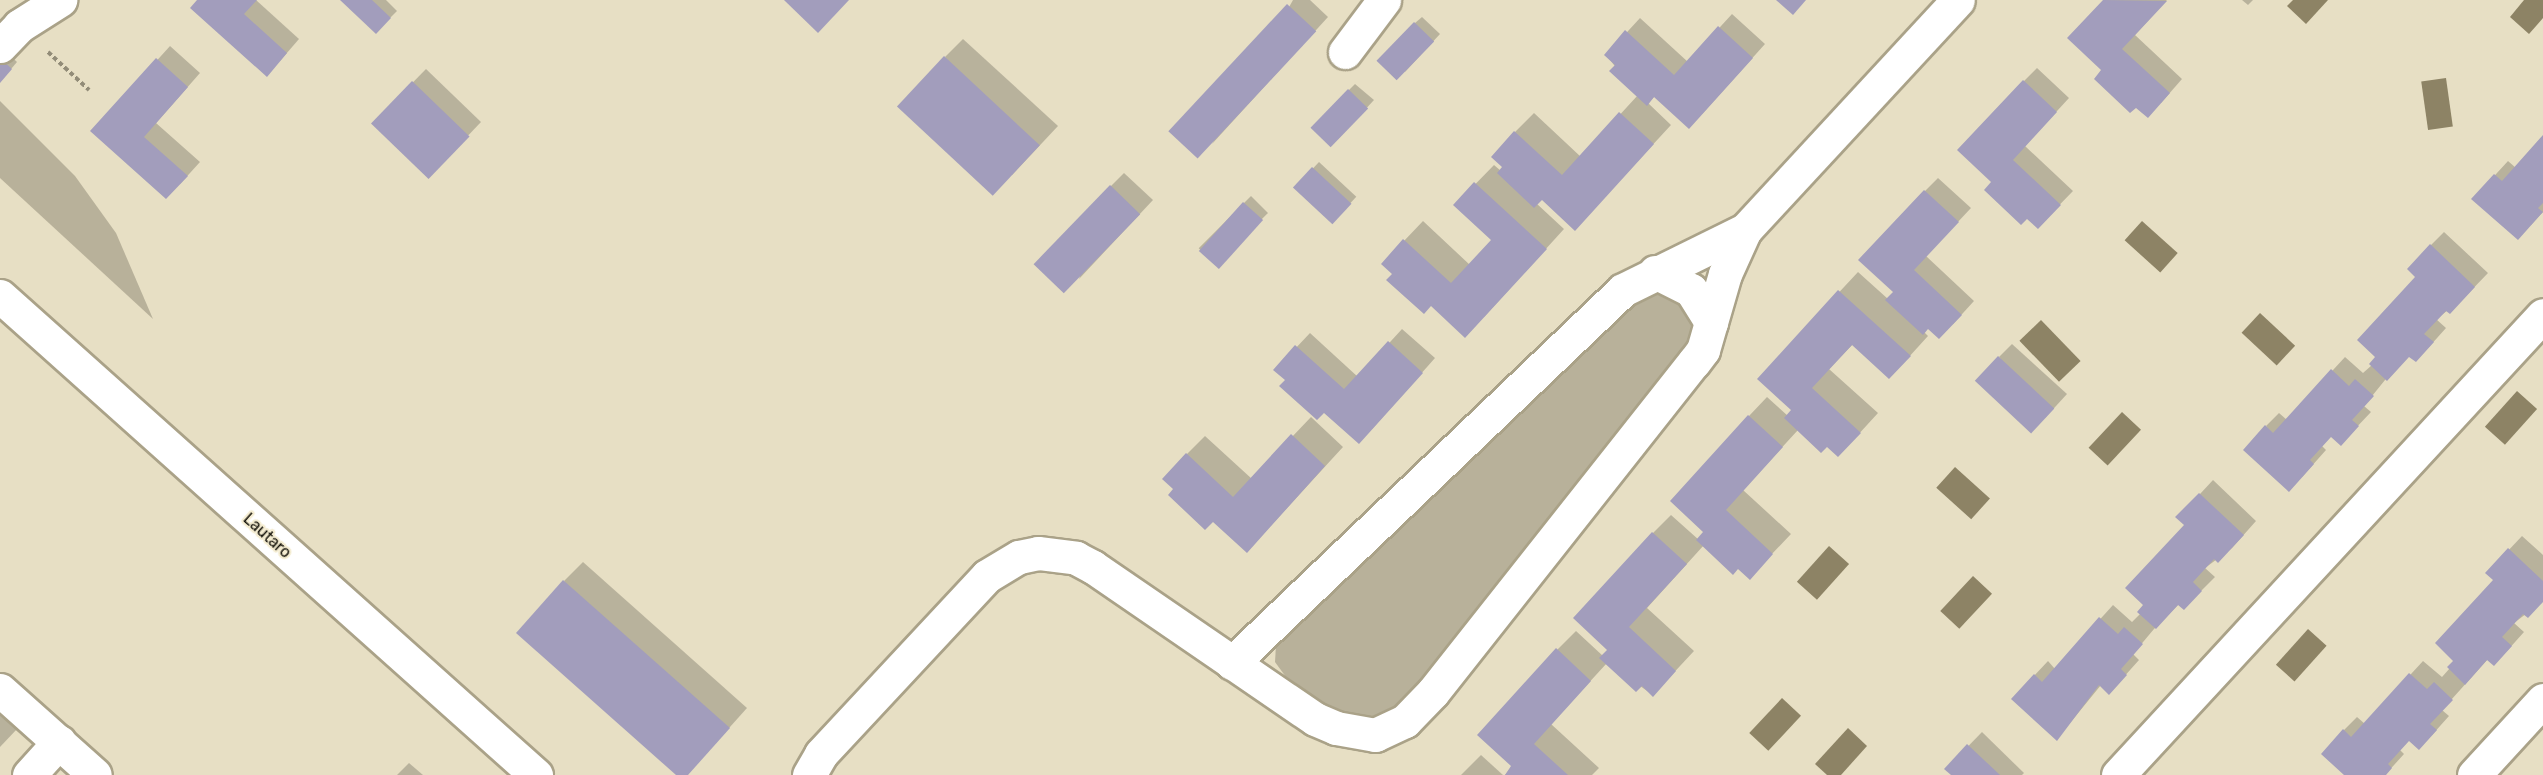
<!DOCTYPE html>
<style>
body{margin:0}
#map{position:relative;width:2543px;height:775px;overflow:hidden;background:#e7dfc4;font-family:Rubik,sans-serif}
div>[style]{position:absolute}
.green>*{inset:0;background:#b8b19a}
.water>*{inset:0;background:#8d8365;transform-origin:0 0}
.shadow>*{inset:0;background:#0003;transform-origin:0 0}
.building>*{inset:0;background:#a29dbc;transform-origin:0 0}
.path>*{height:4px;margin-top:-2px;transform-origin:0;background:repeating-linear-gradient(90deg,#928c78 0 4.5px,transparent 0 7.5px)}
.roads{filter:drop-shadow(2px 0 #aaa288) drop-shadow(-2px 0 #aaa288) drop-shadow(0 2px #aaa288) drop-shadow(0 -2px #aaa288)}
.minor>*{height:33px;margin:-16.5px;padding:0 16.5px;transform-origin:16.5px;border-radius:16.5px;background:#fff}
span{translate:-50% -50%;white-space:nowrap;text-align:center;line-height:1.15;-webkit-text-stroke:4.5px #f4ecd1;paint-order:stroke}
.street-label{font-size:16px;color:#0f0d05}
</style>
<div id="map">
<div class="green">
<div style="clip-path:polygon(0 101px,75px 176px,116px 233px,153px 319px,0 178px)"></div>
<div style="clip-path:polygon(1661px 291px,1674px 293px,1695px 320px,1690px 344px,1417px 688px,1402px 705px,1377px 718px,1344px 716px,1294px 688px,1275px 662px,1276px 645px,1283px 635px,1636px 300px)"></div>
</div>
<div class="water">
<div style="clip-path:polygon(2293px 0,2328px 0,2306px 24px,2287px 6px)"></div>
<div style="clip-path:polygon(2524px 0,2543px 0,2543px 18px,2529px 34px,2510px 17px)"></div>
<div style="left:2446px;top:78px;width:49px;height:25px;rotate:82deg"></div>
<div style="left:2142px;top:221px;width:48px;height:26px;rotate:42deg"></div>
<div style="left:2260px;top:313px;width:48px;height:27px;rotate:43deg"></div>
<div style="left:2041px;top:320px;width:57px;height:30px;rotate:46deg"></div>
<div style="left:2517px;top:391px;width:27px;height:48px;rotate:42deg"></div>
<div style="left:2122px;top:412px;width:26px;height:49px;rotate:43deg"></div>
<div style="left:1955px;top:467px;width:47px;height:28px;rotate:42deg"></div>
<div style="left:1829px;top:546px;width:27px;height:48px;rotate:42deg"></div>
<div style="left:1973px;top:576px;width:26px;height:48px;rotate:43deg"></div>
<div style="left:2308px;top:629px;width:25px;height:48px;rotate:42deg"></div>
<div style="left:1782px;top:698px;width:26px;height:48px;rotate:43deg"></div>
<div style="clip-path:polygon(1848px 728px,1867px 746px,1841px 775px,1827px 775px,1815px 764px)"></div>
</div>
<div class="shadow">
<div style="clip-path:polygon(200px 0,256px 0,299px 39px,280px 61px)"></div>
<div style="clip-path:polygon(342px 0,386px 0,397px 11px,376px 32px)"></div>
<div style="clip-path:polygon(1293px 0,1310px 0,1328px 17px,1212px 144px)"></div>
<div style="clip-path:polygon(2105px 0,2167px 0,2135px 35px,2182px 79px,2161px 103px,2103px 70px,2069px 38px)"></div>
<div style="clip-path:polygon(2242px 0,2253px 0,2248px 5px)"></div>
<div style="clip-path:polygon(1732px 14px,1765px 44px,1702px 114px,1655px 96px,1648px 103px,1671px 125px,1575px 229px,1542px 198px,1536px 203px,1564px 229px,1484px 317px,1394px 274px,1383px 263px,1423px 221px,1470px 265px,1493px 240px,1455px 205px,1494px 165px,1501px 171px,1515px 132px,1534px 113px,1581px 157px,1638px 95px,1606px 55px,1640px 18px,1688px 62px)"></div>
<div style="clip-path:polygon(1422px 17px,1440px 34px,1405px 72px,1415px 23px)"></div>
<div style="clip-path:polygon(963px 39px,1058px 126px,1012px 175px,945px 57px)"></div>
<div style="clip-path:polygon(0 46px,17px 62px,0 82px)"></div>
<div style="clip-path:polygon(170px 46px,200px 73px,156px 123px,200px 162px,180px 184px,93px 131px)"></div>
<div style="clip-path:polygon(2037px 68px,2069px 98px,2025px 146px,2073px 191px,2038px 227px,1993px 182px,2024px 81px)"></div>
<div style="clip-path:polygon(426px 69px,481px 122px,442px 163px,373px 123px)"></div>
<div style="clip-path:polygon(1355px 84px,1374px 100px,1338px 139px,1349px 90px)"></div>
<div style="clip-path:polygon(2543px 138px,2543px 212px,2531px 225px,2474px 198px,2508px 161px,2516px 168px)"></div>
<div style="left:1319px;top:162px;width:51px;height:35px;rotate:43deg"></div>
<div style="clip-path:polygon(1124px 173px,1153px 200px,1079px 279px,1111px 186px)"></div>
<div style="clip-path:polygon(1938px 178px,1971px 208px,1926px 256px,1974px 301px,1953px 324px,1928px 327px,1924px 332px,1928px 336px,1908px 358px,1853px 344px,1829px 369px,1878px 413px,1856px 437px,1827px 445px,1798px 430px,1743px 490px,1791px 534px,1750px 577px,1704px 545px,1647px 608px,1694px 651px,1653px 695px,1607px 663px,1551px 724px,1599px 768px,1592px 775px,1505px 775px,1513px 765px,1557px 650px,1576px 631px,1603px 656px,1609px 650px,1653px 533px,1671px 515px,1699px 540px,1706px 532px,1749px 416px,1767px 397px,1788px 416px,1793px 410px,1759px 378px,1858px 272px,1888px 299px,1895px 292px,1925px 191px)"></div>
<div style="left:1251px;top:196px;width:24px;height:74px;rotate:45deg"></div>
<div style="clip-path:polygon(2444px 232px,2488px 273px,2463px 299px,2436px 319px,2446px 328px,2429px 347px,2410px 355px,2385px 380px,2364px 406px,2371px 412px,2354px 430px,2331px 436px,2322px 446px,2326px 450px,2302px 477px,2266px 426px,2279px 413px,2287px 420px,2345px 357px,2363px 373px,2372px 365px,2431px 245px)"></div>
<div style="clip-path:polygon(1402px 329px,1435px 358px,1372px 429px,1275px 370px,1310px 333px,1358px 377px)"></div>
<div style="clip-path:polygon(2012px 344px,2067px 394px,2045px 418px,1999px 357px)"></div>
<div style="clip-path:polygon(1311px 417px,1343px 447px,1265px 532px,1176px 489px,1187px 454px,1205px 436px,1252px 479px)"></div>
<div style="clip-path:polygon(2213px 480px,2256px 521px,2232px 548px,2205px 568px,2215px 577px,2184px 608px,2179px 604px,2154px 629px,2133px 654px,2139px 660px,2122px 679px,2101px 685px,2057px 739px,2013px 698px,2048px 661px,2055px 669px,2113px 605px,2132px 622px,2141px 613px,2200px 494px)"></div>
<div style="clip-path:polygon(2522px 536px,2543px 555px,2543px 601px,2514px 623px,2524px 632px,2507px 651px,2488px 659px,2442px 710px,2449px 716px,2432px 735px,2410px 739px,2400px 750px,2404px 754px,2385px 775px,2346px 775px,2344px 730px,2357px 717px,2365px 724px,2423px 661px,2442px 677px,2450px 668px,2496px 580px,2487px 573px)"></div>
<div style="clip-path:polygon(583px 562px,747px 708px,687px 775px,678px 775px,564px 581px)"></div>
<div style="clip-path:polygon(0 712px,18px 728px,0 747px)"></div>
<div style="clip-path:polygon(1982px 732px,2024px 773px,2022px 775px,1953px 775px,1946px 769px)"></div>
<div style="clip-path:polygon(1481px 755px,1503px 775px,1461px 775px)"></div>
<div style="clip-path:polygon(409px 763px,423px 775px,397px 775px)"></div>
</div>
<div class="building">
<div style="clip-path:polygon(197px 0,257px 0,244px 14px,287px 53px,267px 77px,190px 8px)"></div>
<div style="clip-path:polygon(340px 0,372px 0,391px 18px,376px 34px)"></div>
<div style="clip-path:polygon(784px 0,849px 0,818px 33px)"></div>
<div style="clip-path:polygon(1776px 0,1806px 0,1793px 15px)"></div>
<div style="clip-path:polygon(2103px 0,2167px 1px,2122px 49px,2170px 93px,2148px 118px,2136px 108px,2130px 113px,2094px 79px,2101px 70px,2067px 38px)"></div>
<div style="left:1287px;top:4px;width:40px;height:174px;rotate:43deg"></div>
<div style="left:1414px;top:22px;width:28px;height:54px;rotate:44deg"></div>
<div style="clip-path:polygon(1718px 26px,1753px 58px,1689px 129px,1654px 97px,1647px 106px,1609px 71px,1615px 65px,1604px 55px,1625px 30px,1674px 75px)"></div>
<div style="left:944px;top:56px;width:131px;height:69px;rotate:43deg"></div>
<div style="clip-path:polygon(0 58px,12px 69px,0 83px)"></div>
<div style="clip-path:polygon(156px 58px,188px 87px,144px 137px,188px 176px,166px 199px,90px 131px)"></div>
<div style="clip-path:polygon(2023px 80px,2057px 112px,2013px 160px,2061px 205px,2038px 229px,2027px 219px,2021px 225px,1984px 190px,1991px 182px,1957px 150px)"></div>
<div style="left:412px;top:81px;width:80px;height:59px;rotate:44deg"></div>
<div style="left:1348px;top:89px;width:28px;height:54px;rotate:44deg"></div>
<div style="clip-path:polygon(1619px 112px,1654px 144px,1575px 231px,1542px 200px,1534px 208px,1497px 173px,1502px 167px,1491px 157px,1514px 131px,1562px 175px)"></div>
<div style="clip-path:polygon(2543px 135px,2543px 203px,2538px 208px,2543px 212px,2518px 240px,2471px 199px,2494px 174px,2502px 181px)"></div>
<div style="left:1312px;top:167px;width:54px;height:28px;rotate:43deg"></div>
<div style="clip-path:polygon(1474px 182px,1547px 249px,1465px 338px,1431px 306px,1424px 314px,1386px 280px,1392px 274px,1381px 264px,1403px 239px,1451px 283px,1491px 240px,1453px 205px)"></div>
<div style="left:1110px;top:185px;width:42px;height:110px;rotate:44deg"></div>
<div style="clip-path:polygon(1924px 190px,1959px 222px,1914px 270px,1962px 315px,1939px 339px,1928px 329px,1923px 335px,1885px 300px,1893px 292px,1858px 260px)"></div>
<div style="left:1243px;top:202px;width:27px;height:66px;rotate:42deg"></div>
<div style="clip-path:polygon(2430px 244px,2475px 287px,2450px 314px,2446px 311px,2424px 334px,2434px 342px,2416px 362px,2409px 357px,2387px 381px,2369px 364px,2375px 357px,2357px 340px,2415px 277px,2407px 269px)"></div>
<div style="clip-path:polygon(1838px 290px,1911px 356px,1889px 379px,1852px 345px,1812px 388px,1861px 433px,1838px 457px,1827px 447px,1821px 453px,1784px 418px,1791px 410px,1757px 379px)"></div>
<div style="clip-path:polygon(1388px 341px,1423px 373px,1359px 444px,1324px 413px,1317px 420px,1279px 386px,1285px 380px,1273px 370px,1295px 345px,1344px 389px)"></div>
<div style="left:1998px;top:356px;width:77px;height:34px;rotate:43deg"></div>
<div style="clip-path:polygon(2331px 369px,2349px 386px,2355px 379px,2374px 396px,2352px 420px,2359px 426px,2341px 446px,2331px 437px,2310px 460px,2314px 464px,2289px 492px,2243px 450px,2265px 425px,2273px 433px)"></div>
<div style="clip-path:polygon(1748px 415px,1783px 447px,1726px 510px,1773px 554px,1750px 580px,1738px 569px,1733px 575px,1696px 540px,1703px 532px,1670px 501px)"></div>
<div style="clip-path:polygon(1291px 434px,1325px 466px,1247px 553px,1213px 522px,1205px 530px,1168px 495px,1173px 489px,1162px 479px,1186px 453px,1233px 497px)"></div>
<div style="clip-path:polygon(2199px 493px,2244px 535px,2218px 563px,2214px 559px,2193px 582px,2202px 591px,2184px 610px,2178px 605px,2156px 629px,2137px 612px,2143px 605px,2125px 588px,2184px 525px,2175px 517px)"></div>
<div style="clip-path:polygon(1652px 532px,1687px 564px,1629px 627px,1676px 671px,1653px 697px,1642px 686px,1636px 692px,1599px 658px,1607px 650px,1573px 618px)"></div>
<div style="clip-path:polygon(2508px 548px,2543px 581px,2543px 602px,2528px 618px,2523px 614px,2502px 637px,2512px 646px,2494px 666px,2487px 660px,2465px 685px,2447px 667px,2453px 661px,2435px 643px,2493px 580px,2485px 573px)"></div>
<div style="clip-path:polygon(563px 580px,730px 728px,688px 775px,676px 775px,516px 633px)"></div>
<div style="clip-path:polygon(2099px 617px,2118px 634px,2124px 627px,2143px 644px,2121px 669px,2127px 675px,2109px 695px,2099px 685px,2057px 741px,2011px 699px,2034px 674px,2042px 682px)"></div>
<div style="clip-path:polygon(1556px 648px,1591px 681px,1534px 744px,1568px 775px,1505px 775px,1511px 766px,1477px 735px)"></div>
<div style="clip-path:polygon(2409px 673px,2427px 689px,2434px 682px,2453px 700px,2430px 724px,2437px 730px,2419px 750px,2409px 741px,2388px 764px,2392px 768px,2386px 775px,2344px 775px,2321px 754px,2343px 729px,2351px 737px)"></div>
<div style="clip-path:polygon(1967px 744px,2000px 775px,1951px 775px,1944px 769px)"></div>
</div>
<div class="path">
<div style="left:48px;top:52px;width:56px;rotate:42.8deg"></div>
</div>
<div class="roads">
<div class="minor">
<div style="left:0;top:46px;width:28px;rotate:-46deg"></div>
<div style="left:19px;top:26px;width:49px;rotate:-32.4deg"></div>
<div style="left:1345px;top:52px;width:65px;rotate:-53.1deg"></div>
<div style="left:1655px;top:272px;width:40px;rotate:26.6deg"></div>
<div style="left:1691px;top:290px;width:38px;rotate:58deg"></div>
<div style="left:0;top:296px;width:719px;rotate:41.79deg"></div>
<div style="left:1232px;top:663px;width:540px;rotate:-43.65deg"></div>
<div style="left:1623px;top:290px;width:136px;rotate:-26.2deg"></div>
<div style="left:0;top:690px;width:127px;rotate:41.8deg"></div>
<div style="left:29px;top:775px;width:45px;rotate:-47.7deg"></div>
<div style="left:809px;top:775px;width:24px;rotate:-60deg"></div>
<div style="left:821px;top:754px;width:243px;rotate:-47deg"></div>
<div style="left:987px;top:576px;width:37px;rotate:-31deg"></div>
<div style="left:1019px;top:557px;width:19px;rotate:-12deg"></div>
<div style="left:1038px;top:553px;width:38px;rotate:7deg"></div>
<div style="left:1076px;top:558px;width:19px;rotate:28deg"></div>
<div style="left:1093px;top:567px;width:269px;rotate:34.4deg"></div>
<div style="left:1315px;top:719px;width:23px;rotate:23deg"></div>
<div style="left:1336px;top:728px;width:40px;rotate:10deg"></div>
<div style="left:1375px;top:735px;width:33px;rotate:-25deg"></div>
<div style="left:1405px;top:721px;width:40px;rotate:-46deg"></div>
<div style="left:1433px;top:692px;width:421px;rotate:-51.7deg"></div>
<div style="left:1694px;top:362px;width:15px;rotate:-53deg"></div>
<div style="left:1703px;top:350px;width:79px;rotate:-73.9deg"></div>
<div style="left:1725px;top:274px;width:48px;rotate:-65.6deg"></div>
<div style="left:1745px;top:230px;width:313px;rotate:-47.2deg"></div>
<div style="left:2118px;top:775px;width:626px;rotate:-47.26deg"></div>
<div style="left:2474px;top:775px;width:102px;rotate:-47.4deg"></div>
</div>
</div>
<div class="street-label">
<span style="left:267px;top:536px;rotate:42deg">Lautaro</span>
</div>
</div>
